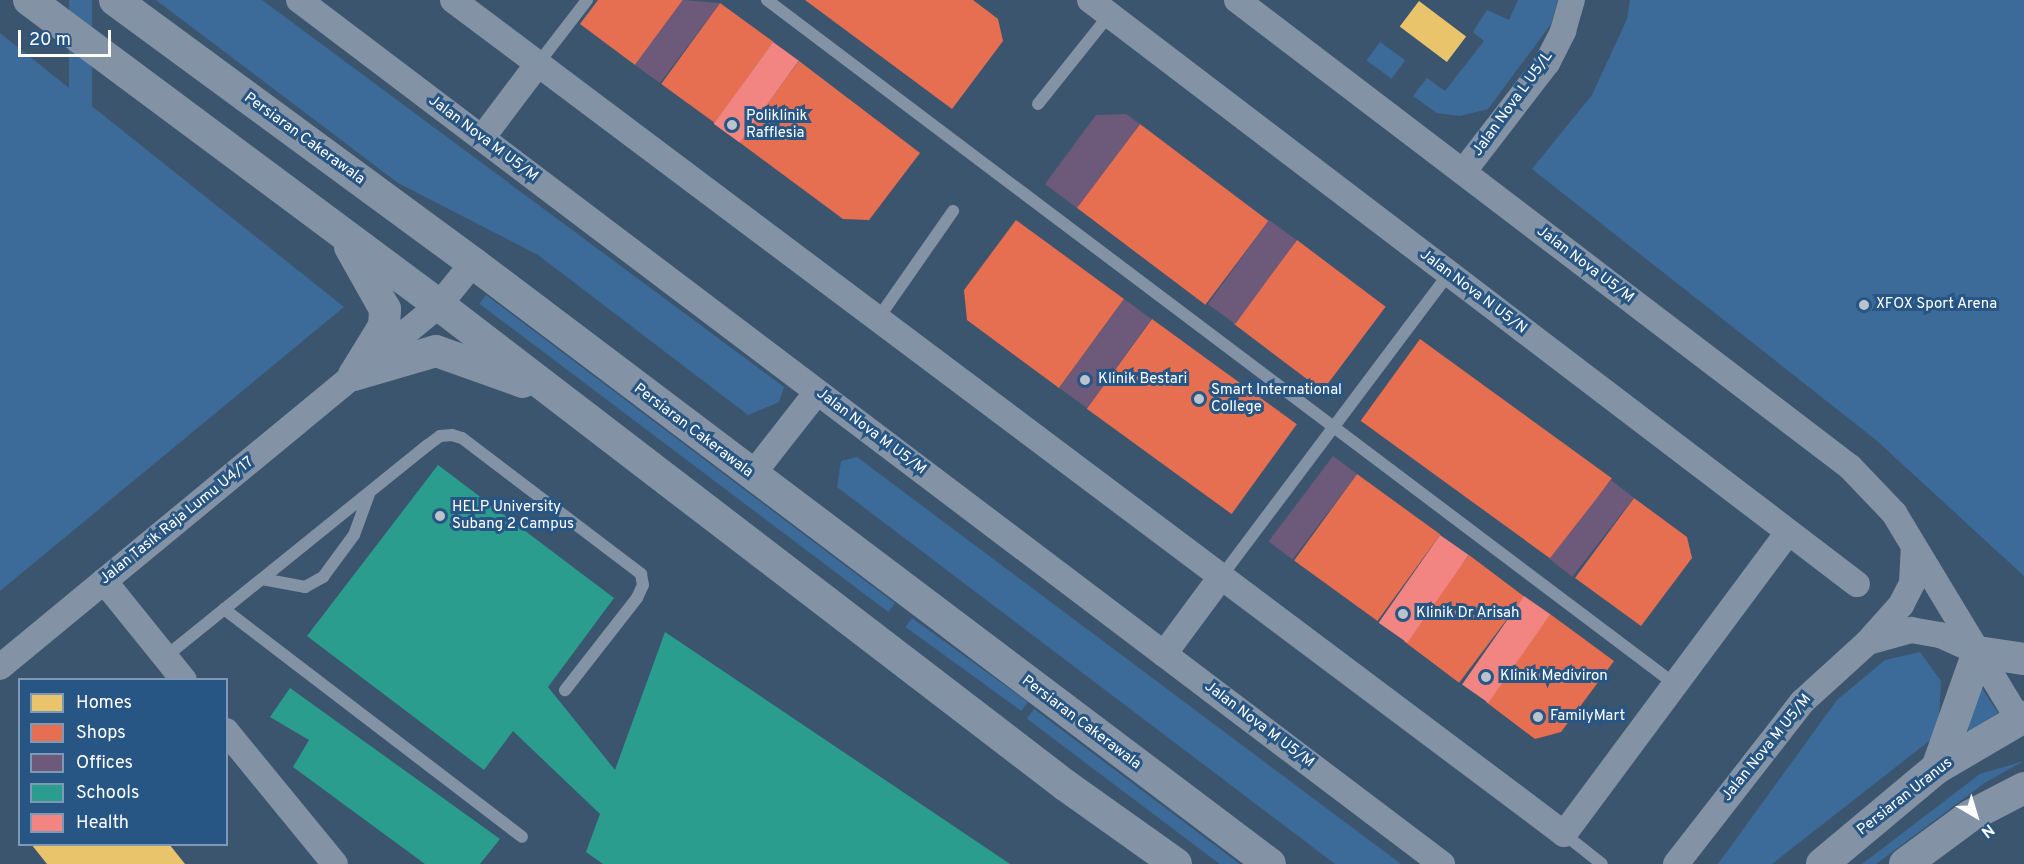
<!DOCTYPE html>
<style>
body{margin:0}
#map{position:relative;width:2024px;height:864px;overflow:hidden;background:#3c556f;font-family:Overpass,sans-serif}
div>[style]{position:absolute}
.green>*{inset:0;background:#3c6b99;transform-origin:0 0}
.homes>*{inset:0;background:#e9c46a;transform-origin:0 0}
.shops>*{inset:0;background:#e76f51;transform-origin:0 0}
.offices>*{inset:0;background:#6d597a;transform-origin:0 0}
.schools>*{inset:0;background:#2a9d8f}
.health>*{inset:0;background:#f28482;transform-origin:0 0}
.service>*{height:12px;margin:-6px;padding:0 6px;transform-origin:6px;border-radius:6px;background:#8393a5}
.minor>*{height:26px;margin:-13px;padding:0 13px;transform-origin:13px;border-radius:13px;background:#8393a5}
.tertiary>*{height:32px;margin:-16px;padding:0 16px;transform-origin:16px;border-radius:16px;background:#8393a5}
.dots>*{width:16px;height:16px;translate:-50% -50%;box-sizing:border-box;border:3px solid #275584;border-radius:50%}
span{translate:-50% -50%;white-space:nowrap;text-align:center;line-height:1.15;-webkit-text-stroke:6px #275584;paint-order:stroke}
.street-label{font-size:15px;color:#fff}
.poi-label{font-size:15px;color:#fff}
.left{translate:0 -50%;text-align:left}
.legend{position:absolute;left:18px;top:678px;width:210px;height:168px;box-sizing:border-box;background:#275584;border:2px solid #7d99b5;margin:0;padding:8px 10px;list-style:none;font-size:18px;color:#fff}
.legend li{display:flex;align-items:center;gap:12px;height:30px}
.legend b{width:30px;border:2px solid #7d99b5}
.north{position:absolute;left:1946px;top:786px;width:60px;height:60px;-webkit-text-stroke:4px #275584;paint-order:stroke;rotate:142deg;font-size:16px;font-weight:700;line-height:24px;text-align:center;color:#fff}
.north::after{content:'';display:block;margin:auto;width:21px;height:27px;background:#fff;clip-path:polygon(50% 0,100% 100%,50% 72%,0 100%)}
.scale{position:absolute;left:18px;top:30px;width:93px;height:27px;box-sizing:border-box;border:3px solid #fff;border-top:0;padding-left:8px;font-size:18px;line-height:21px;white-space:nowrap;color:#fff;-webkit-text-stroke:4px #275584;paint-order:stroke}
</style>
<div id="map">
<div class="green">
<div style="left:69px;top:0;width:23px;height:455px"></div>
<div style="clip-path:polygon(156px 0,262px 0,784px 387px,779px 402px,748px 415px,538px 255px,398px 183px)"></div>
<div style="clip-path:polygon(1518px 0,1558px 0,1551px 24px,1488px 109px,1460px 116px,1437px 113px,1413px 96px,1427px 78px,1445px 91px,1484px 41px,1473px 32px,1487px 10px,1509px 20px)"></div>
<div style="clip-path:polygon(1630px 0,2024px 0,2024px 576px,1876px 440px,1532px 169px,1592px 95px,1627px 19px)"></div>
<div style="clip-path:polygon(0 33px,344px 307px,0 591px)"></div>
<div style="left:1380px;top:42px;width:31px;height:23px;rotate:36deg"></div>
<div style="left:486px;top:295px;width:512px;height:11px;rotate:37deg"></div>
<div style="clip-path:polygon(857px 457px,1401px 864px,1335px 864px,837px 487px,841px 461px)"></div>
<div style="left:912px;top:618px;width:143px;height:11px;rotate:36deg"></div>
<div style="clip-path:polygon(1920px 652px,1941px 681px,1938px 734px,1772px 864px,1718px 864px,1837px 700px,1885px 660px)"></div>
<div style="clip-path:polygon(1976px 679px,1998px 713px,1968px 732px)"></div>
<div style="left:1034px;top:709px;width:259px;height:12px;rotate:37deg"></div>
<div style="clip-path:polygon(2024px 761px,1986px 782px,1876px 864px,1862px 864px,1980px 774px)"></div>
</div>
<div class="homes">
<div style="left:1419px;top:1px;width:59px;height:32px;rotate:37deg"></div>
<div style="clip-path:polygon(31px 844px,169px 844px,185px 864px,47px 864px)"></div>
</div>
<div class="shops">
<div style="clip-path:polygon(598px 0,683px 0,635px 65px,580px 24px)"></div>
<div style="clip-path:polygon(805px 0,973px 0,998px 19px,1003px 41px,952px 109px)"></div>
<div style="left:720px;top:3px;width:66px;height:100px;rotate:36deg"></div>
<div style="clip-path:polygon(799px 61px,920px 153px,869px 220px,843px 219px,739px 142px)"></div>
<div style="left:1140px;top:124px;width:161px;height:105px;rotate:37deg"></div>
<div style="clip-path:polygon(1016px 220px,1124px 299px,1059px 388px,967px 320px,964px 290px)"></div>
<div style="left:1297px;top:240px;width:111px;height:105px;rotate:37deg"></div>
<div style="left:1152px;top:319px;width:179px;height:111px;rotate:36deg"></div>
<div style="left:1420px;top:339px;width:237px;height:101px;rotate:36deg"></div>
<div style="left:1357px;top:474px;width:103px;height:107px;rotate:36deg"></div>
<div style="clip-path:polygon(1634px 498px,1687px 537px,1692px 558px,1641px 626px,1575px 578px)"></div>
<div style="left:1469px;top:555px;width:69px;height:108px;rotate:37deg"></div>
<div style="clip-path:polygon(1550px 614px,1614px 661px,1561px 732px,1535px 739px,1486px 702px)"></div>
</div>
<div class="offices">
<div style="clip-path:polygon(683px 0,720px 3px,660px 83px,635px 65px)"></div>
<div style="clip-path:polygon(1126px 114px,1140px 124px,1077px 208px,1045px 184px,1096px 115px)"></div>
<div style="left:1269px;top:220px;width:34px;height:104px;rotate:36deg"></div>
<div style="left:1124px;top:299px;width:34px;height:110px;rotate:36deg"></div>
<div style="left:1333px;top:456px;width:30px;height:107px;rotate:37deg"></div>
<div style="left:1611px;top:480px;width:29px;height:100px;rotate:38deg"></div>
</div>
<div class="schools">
<div style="clip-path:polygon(438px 465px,614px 598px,548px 687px,615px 770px,665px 632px,1010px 864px,603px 864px,586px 852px,600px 814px,513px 731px,484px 770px,307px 636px)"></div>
<div style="clip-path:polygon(290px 688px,500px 839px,480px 864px,425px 864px,293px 767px,309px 740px,270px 717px)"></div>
</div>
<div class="health">
<div style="left:773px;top:42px;width:32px;height:101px;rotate:36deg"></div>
<div style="left:1440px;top:535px;width:35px;height:107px;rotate:35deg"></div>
<div style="left:1524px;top:596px;width:32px;height:108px;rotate:35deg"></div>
</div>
<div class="service">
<div style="left:767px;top:0;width:1138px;rotate:37deg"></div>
<div style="left:537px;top:65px;width:82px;rotate:-52.4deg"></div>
<div style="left:1038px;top:104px;width:114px;rotate:-51.4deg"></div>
<div style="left:877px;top:320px;width:133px;rotate:-55.1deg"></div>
<div style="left:1221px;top:577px;width:380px;rotate:-53.1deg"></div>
<div style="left:262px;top:579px;width:44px;rotate:10.5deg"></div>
<div style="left:305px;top:587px;width:21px;rotate:-29deg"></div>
<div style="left:323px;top:577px;width:52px;rotate:-53.6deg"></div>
<div style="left:354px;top:535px;width:44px;rotate:-69.9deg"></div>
<div style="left:224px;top:609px;width:375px;rotate:37.4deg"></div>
<div style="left:165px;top:657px;width:338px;rotate:-38.9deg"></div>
<div style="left:428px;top:445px;width:15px;rotate:-37deg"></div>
<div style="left:440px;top:436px;width:12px;rotate:-5deg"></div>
<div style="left:452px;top:435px;width:10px;rotate:17deg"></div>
<div style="left:462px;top:438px;width:225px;rotate:37.2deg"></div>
<div style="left:641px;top:574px;width:11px;rotate:80deg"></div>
<div style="left:643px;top:585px;width:14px;rotate:115deg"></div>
<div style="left:637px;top:598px;width:117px;rotate:128deg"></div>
<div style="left:1564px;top:834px;width:48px;rotate:38.3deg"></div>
</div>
<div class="minor">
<div style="left:299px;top:0;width:1433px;rotate:37.09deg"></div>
<div style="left:453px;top:0;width:1389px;rotate:36.89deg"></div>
<div style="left:1564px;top:834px;width:376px;rotate:-53.4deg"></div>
<div style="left:1090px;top:0;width:964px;rotate:37.29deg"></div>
<div style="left:1237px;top:0;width:771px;rotate:37.3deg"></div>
<div style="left:1850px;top:467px;width:64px;rotate:46.3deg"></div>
<div style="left:1894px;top:513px;width:242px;rotate:58.9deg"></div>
<div style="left:482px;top:138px;width:91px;rotate:-53deg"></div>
<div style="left:1463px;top:172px;width:138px;rotate:-52.4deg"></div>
<div style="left:1547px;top:63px;width:36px;rotate:-63deg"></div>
<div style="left:1563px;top:31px;width:32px;rotate:-74deg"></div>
<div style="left:752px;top:475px;width:105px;rotate:-51.9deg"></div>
<div style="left:104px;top:581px;width:127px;rotate:51.1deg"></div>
<div style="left:1868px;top:642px;width:45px;rotate:-15.6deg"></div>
<div style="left:1911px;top:630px;width:29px;rotate:10deg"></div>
<div style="left:1940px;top:635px;width:42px;rotate:24.1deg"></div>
<div style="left:1164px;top:654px;width:96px;rotate:-53.5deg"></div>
<div style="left:0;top:667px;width:569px;rotate:-39.51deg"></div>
<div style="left:439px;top:305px;width:54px;rotate:-51deg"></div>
<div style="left:226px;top:731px;width:172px;rotate:50.7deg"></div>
<div style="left:1676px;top:864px;width:205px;rotate:-52.1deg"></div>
<div style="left:1802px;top:702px;width:89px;rotate:-42.3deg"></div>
<div style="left:1868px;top:642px;width:50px;rotate:-48.3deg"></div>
<div style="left:1901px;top:605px;width:25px;rotate:-63deg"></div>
<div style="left:1912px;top:583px;width:36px;rotate:-87deg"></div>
</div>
<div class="tertiary">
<div style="left:29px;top:0;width:511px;rotate:36.65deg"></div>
<div style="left:439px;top:305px;width:789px;rotate:37.48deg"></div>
<div style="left:1065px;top:785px;width:136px;rotate:35.4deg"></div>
<div style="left:115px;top:0;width:444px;rotate:36.3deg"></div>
<div style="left:473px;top:263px;width:998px;rotate:37.02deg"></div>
<div style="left:350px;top:247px;width:71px;rotate:60.6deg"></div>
<div style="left:385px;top:309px;width:17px;rotate:93deg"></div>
<div style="left:384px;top:326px;width:57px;rotate:121.5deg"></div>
<div style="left:354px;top:375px;width:85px;rotate:-16.3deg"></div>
<div style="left:436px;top:351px;width:92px;rotate:19.6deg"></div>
<div style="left:1937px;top:768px;width:123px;rotate:-70.5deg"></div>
<div style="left:1978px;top:652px;width:47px;rotate:8.7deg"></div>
<div style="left:1822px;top:864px;width:150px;rotate:-39.9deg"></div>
<div style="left:1937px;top:768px;width:101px;rotate:-30.4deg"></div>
<div style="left:1905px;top:864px;width:81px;rotate:-36.4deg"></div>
<div style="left:1970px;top:816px;width:61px;rotate:-27.4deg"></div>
</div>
<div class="dots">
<div style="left:732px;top:125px;background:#bbc4cd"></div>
<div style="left:1864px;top:305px;background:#bbc4cd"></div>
<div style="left:1085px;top:380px;background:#bbc4cd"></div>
<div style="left:1199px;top:399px;background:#bbc4cd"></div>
<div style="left:440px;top:516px;background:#bbc4cd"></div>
<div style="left:1403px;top:614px;background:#bbc4cd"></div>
<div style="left:1486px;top:677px;background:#bbc4cd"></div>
<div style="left:1538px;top:717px;background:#bbc4cd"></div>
</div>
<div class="street-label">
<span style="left:1513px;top:104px;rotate:-54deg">Jalan Nova L U5/L</span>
<span style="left:304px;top:139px;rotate:36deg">Persiaran Cakerawala</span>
<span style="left:483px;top:139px;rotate:37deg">Jalan Nova M U5/M</span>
<span style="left:1585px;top:265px;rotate:37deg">Jalan Nova U5/M</span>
<span style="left:1473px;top:292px;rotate:37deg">Jalan Nova N U5/N</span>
<span style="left:693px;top:431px;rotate:37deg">Persiaran Cakerawala</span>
<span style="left:871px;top:432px;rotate:37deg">Jalan Nova M U5/M</span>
<span style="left:177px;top:521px;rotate:-39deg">Jalan Tasik Raja Lumu U4/17</span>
<span style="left:1081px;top:723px;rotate:37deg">Persiaran Cakerawala</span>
<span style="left:1259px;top:725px;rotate:37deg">Jalan Nova M U5/M</span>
<span style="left:1767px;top:748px;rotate:-51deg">Jalan Nova M U5/M</span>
<span style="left:1905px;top:797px;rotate:-38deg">Persiaran Uranus</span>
</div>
<div class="poi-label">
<span class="left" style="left:746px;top:125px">Poliklinik<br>Rafflesia</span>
<span class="left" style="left:1876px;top:305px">XFOX Sport Arena</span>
<span class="left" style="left:1098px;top:380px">Klinik Bestari</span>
<span class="left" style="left:1211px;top:399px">Smart International<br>College</span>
<span class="left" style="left:452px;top:516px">HELP University<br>Subang 2 Campus</span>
<span class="left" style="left:1416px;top:614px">Klinik Dr Arisah</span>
<span class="left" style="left:1500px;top:677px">Klinik Mediviron</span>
<span class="left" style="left:1550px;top:717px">FamilyMart</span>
</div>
<ul class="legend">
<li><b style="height:16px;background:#e9c46a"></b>Homes</li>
<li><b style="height:16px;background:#e76f51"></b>Shops</li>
<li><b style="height:16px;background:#6d597a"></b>Offices</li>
<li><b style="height:16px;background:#2a9d8f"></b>Schools</li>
<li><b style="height:16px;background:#f28482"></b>Health</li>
</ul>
<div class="north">N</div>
<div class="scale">20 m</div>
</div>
